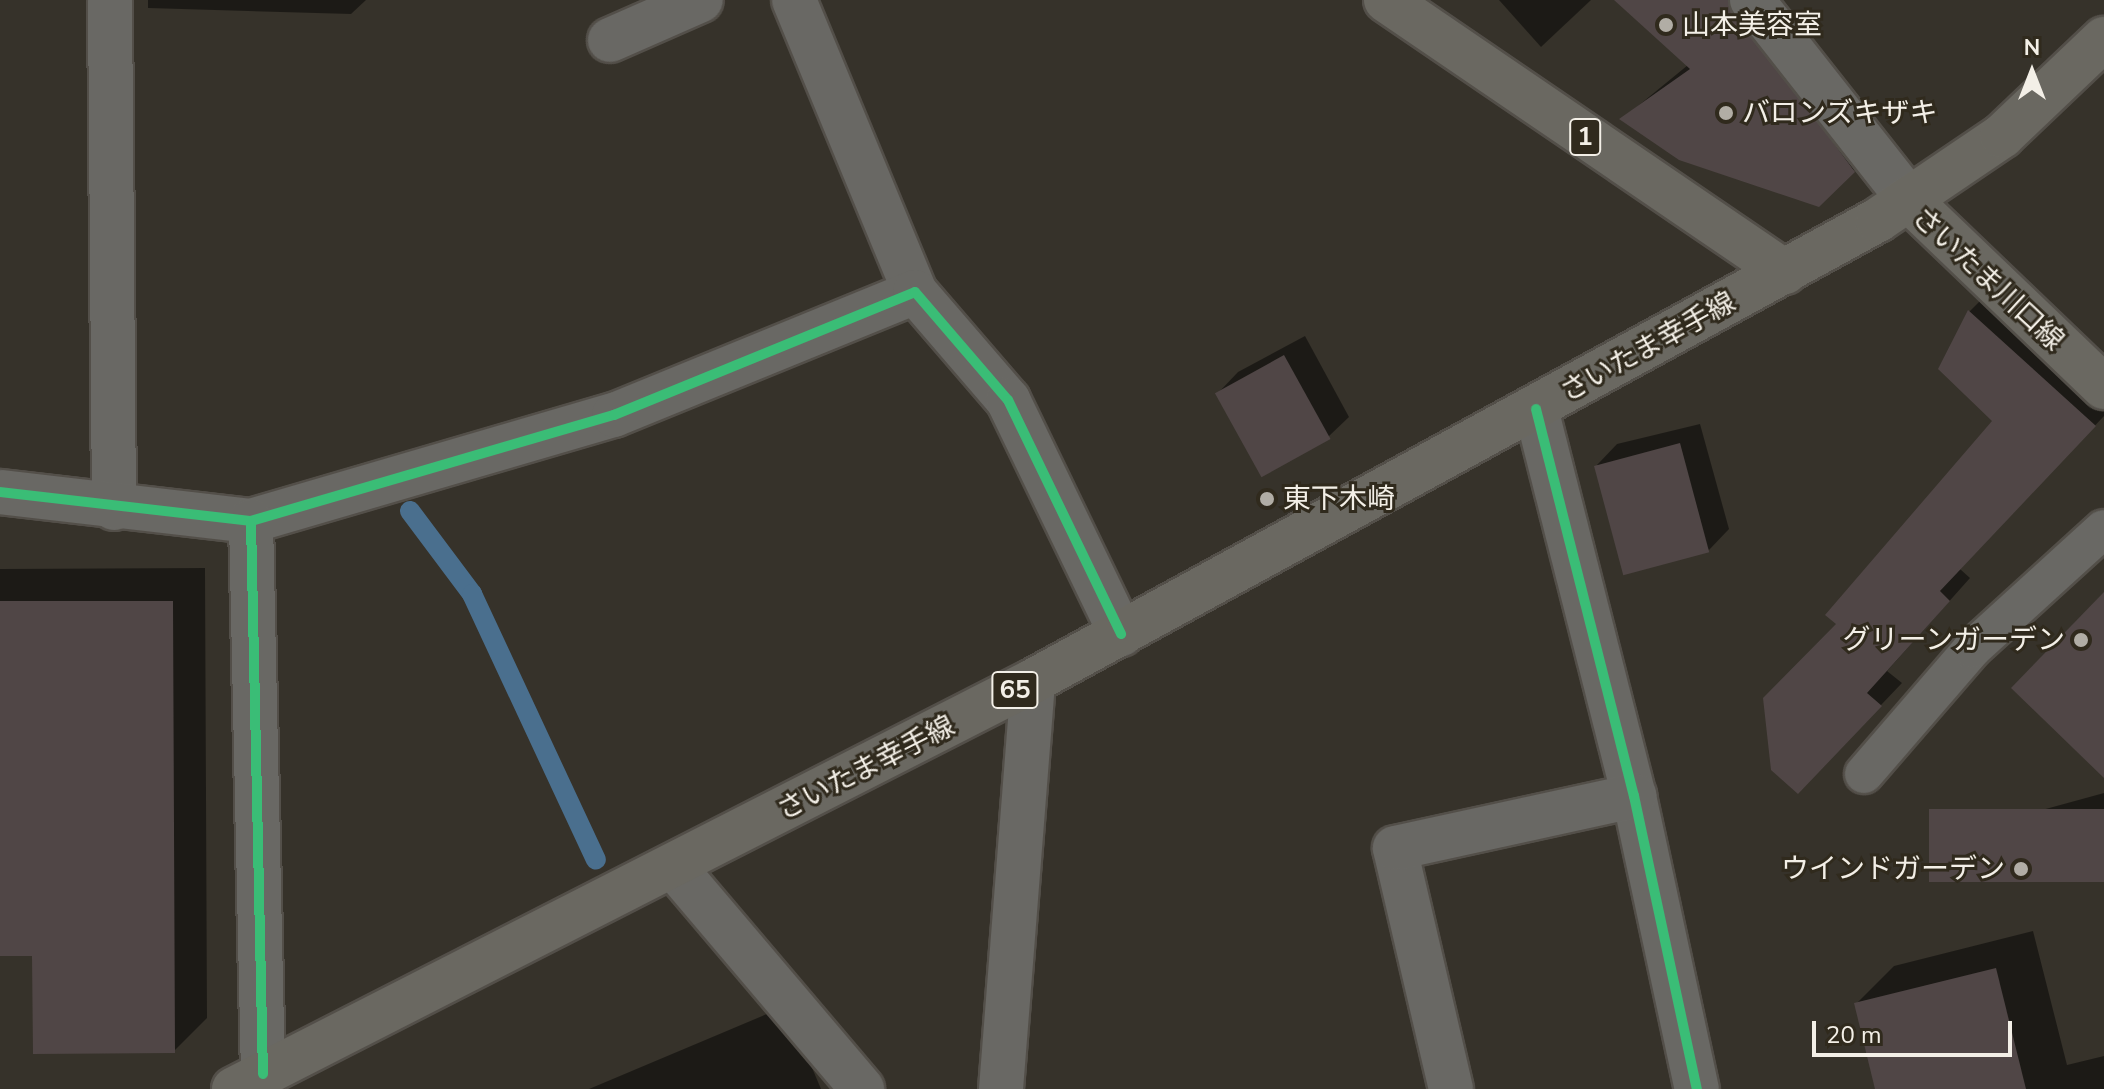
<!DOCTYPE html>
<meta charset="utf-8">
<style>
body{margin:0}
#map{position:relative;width:2104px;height:1089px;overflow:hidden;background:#36322a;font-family:"Nunito Sans","Noto Sans JP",sans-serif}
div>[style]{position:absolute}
.shadow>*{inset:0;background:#0007}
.stream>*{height:20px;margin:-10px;padding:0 10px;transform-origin:10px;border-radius:10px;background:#4a6f8e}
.building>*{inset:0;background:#504646;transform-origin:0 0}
.roads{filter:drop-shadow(2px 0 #534f49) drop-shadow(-2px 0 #534f49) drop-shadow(0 2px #534f49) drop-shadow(0 -2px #534f49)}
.service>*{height:38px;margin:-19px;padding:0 19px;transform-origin:19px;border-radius:19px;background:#696864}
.minor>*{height:44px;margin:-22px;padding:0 22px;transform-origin:22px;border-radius:22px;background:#696864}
.primary>*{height:44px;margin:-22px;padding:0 22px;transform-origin:22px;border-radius:22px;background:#6a6861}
.cycleway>*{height:10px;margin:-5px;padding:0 5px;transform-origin:5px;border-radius:5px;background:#3abd76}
.dots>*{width:22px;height:22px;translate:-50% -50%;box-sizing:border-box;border:4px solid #302a1d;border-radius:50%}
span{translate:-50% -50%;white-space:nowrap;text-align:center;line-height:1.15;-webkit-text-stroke:6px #302a1d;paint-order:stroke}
.shield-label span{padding:2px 6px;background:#302a1d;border:2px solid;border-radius:6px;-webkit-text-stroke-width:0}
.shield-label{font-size:26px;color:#f3efe7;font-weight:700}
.poi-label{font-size:28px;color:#f3efe7}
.left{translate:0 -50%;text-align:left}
.right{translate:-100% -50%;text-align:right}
.street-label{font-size:28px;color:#f3efe7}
.north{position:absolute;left:1992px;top:32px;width:80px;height:80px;-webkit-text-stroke:6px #302a1d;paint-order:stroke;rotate:0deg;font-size:22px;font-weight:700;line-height:32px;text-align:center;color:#f3efe7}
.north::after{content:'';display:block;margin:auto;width:28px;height:36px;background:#f3efe7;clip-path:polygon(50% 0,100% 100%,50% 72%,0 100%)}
.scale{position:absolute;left:1812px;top:1021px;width:200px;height:36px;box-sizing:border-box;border:4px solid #f3efe7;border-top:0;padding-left:10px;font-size:24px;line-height:28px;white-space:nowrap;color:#f3efe7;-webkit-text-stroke:6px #302a1d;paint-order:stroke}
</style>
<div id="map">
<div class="shadow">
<div style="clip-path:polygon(148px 0,366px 0,351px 14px,148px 8px)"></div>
<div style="clip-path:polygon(1499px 0,1591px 0,1541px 47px)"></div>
<div style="clip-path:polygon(1619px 0,1773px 0,1882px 142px,1818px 204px,1622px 119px,1688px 65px)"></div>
<div style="clip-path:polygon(1991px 290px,2104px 392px,2104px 416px,1960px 569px,1970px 578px,1887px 671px,1902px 683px,1819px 770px,1839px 624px,1994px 421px,1969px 312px)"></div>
<div style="clip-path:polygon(1305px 336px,1349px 417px,1328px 437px,1218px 393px,1238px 372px)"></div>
<div style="clip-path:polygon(1700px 424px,1729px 529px,1709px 550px,1597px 465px,1617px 444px)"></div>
<div style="clip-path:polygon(205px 568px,207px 1018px,174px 1051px,34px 954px,0 954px,0 569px)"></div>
<div style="clip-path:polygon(2104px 793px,2104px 880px,1937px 856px,1961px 832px)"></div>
<div style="clip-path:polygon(2033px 931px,2067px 1065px,2104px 1056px,2104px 1089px,1877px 1089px,1856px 1004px,1894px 966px)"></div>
<div style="clip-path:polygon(786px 1006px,821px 1089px,589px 1089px)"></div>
</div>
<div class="stream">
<div style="left:410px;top:511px;width:104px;rotate:53.2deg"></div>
<div style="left:472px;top:594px;width:293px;rotate:65deg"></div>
</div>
<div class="building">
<div style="clip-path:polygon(1614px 0,1728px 0,1855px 172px,1819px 207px,1679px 160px,1619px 119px,1690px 69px)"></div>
<div style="clip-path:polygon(1968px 310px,2096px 426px,1940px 591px,1950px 601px,1867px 693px,1882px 706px,1798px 794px,1771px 770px,1763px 698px,1836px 624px,1825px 615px,1992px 421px,1938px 369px)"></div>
<div style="left:1284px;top:355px;width:96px;height:79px;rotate:61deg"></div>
<div style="left:1680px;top:443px;width:113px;height:89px;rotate:75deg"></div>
<div style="clip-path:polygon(2104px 592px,2104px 778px,2011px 688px)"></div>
<div style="clip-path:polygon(0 601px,173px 601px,175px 1053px,33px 1054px,32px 956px,0 956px)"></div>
<div style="left:2104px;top:809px;width:73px;height:175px;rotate:90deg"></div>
<div style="clip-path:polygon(1996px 968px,2026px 1089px,1875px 1089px,1854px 1003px)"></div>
</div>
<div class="roads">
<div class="service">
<div style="left:1864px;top:774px;width:165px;rotate:-49.2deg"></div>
<div style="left:1972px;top:649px;width:178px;rotate:-42.3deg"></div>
</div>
<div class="minor">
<div style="left:110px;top:0;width:508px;rotate:89.55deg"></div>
<div style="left:794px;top:0;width:316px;rotate:67.5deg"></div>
<div style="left:1752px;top:0;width:256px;rotate:51.8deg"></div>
<div style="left:610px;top:40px;width:99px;rotate:-23.7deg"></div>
<div style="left:1536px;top:409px;width:399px;rotate:75.8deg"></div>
<div style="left:1634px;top:796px;width:300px;rotate:77.9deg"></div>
<div style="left:0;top:492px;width:253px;rotate:6.6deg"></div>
<div style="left:251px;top:521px;width:378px;rotate:-16.3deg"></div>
<div style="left:614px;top:415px;width:325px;rotate:-22.2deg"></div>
<div style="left:915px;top:292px;width:143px;rotate:49.3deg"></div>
<div style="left:1008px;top:400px;width:260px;rotate:64.2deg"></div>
<div style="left:251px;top:521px;width:553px;rotate:88.76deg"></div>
<div style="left:674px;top:867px;width:291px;rotate:49.7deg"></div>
<div style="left:1001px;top:1089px;width:409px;rotate:-85.5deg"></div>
<div style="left:1451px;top:1089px;width:247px;rotate:-103.1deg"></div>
<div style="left:1395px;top:848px;width:245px;rotate:-12.3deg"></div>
</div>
<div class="primary">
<div style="left:1386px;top:0;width:483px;rotate:34.3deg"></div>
<div style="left:1910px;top:201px;width:269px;rotate:43.8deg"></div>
<div style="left:234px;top:1089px;width:897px;rotate:-27.05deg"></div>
<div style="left:1033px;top:681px;width:963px;rotate:-28.62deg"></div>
<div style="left:1878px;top:220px;width:150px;rotate:-34.1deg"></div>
<div style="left:2002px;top:136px;width:141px;rotate:-43.6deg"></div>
</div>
</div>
<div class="cycleway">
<div style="left:1536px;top:409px;width:399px;rotate:75.8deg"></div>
<div style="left:1634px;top:796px;width:300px;rotate:77.9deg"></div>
<div style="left:0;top:492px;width:253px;rotate:6.6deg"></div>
<div style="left:251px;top:521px;width:378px;rotate:-16.3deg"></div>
<div style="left:614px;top:415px;width:325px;rotate:-22.2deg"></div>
<div style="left:915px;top:292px;width:143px;rotate:49.3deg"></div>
<div style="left:1008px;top:400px;width:260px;rotate:64.2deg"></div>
<div style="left:251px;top:521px;width:553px;rotate:88.76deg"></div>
</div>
<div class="dots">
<div style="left:1666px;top:25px;background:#b1ada5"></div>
<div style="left:1726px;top:113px;background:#b1ada5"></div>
<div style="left:1267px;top:499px;background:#b1ada5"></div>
<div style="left:2081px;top:640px;background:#b1ada5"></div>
<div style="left:2021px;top:869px;background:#b1ada5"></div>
</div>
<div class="shield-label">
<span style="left:1585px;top:137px">1</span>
<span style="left:1015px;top:690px">65</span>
</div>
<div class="poi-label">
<span class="left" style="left:1682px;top:25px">山本美容室</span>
<span class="left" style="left:1742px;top:113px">バロンズキザキ</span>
<span class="left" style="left:1283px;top:499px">東下木崎</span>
<span class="right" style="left:2065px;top:640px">グリーンガーデン</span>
<span class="right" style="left:2005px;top:869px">ウインドガーデン</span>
</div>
<div class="street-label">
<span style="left:1988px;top:279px;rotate:43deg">さいたま川口線</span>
<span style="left:1648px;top:347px;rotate:-29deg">さいたま幸手線</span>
<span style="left:866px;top:768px;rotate:-27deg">さいたま幸手線</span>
</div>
<div class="north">N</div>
<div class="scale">20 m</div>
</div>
